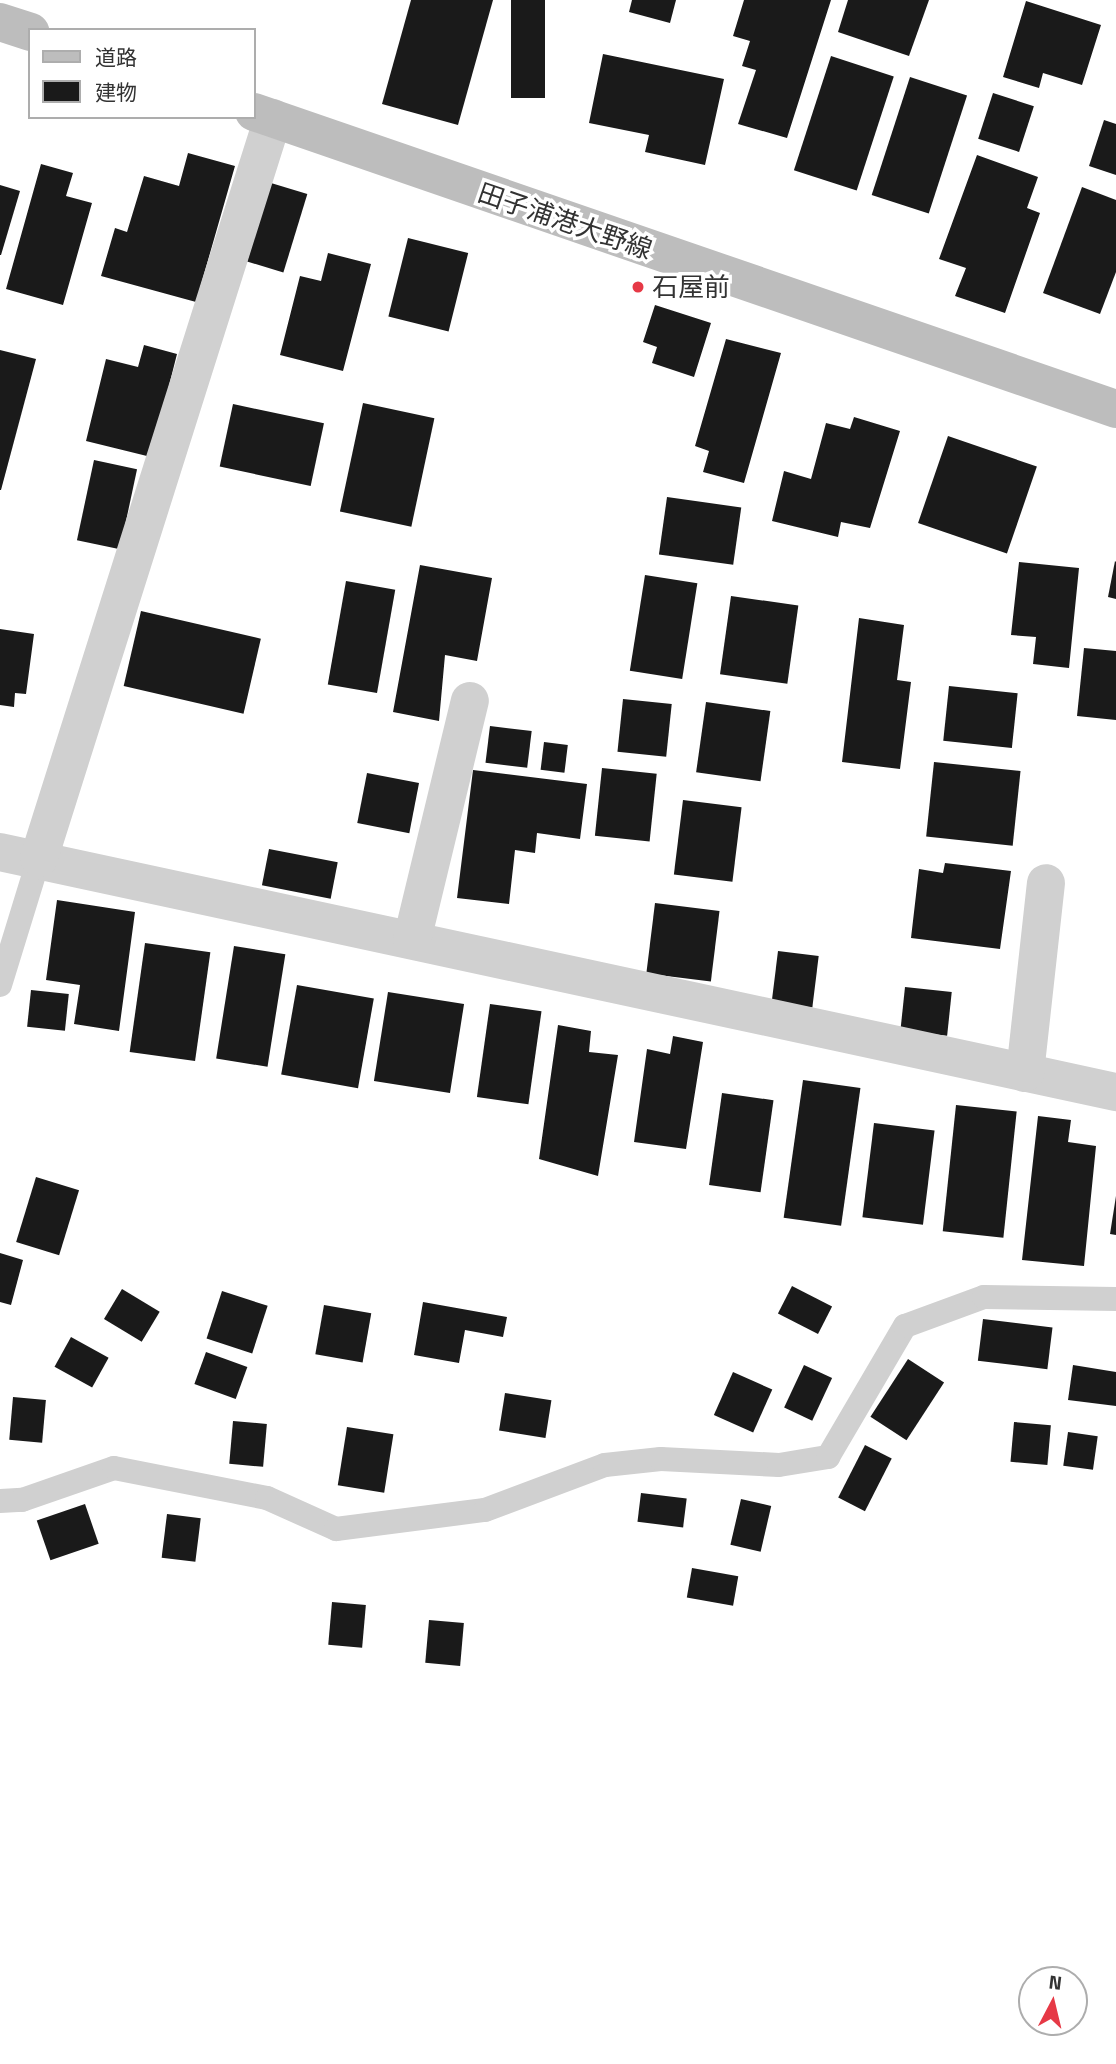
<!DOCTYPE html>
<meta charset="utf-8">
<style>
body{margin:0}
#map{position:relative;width:1116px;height:2064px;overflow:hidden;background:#fff;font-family:"Titillium Web","Noto Sans JP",sans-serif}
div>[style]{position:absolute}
.building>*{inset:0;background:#1a1a1a;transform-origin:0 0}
.service>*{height:24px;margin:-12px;padding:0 12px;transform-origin:12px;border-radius:12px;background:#d0d0d0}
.minor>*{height:38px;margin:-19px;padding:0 19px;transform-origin:19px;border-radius:19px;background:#d0d0d0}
.secondary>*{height:38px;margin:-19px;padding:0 19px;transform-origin:19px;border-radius:19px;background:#bdbdbd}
.dots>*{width:19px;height:19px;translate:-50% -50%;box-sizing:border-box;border:4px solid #fff;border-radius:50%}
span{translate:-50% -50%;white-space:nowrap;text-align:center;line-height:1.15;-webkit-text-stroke:7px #fff;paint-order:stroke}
.street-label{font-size:26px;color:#333}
.poi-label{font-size:26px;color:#333}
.left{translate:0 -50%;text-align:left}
.legend{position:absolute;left:28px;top:28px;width:228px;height:91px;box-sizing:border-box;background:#fff;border:2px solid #adadad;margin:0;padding:9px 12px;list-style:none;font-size:21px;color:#333}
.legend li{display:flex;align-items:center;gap:14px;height:35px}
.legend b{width:35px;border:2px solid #adadad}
.north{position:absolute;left:1018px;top:1966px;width:70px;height:70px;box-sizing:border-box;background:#fff;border:2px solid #adadad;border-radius:50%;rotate:7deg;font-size:19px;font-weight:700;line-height:28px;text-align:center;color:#333}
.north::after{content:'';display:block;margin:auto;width:24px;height:32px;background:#e63946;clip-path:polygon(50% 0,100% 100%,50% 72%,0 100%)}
</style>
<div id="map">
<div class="building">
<div style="clip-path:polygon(411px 0,493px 0,458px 125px,382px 104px)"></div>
<div style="left:511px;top:0;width:34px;height:98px"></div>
<div style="clip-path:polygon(632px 0,676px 0,670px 23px,629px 12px)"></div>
<div style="clip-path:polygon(744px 0,831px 0,787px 138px,738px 124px,756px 70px,742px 66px,750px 41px,733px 36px)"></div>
<div style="clip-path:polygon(848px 0,929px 0,909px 56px,838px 32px)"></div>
<div style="clip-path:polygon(1026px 1px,1101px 25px,1082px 85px,1043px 73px,1039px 88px,1003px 77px)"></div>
<div style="clip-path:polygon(603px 54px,724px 79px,705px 165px,645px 152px,649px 135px,589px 123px)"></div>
<div style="left:831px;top:56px;width:66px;height:120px;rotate:18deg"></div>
<div style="left:910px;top:77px;width:60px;height:124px;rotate:18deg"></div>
<div style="left:993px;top:93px;width:43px;height:48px;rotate:18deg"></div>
<div style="clip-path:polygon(1104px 120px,1116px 124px,1116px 175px,1089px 166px)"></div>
<div style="clip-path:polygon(188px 153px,235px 166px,196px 302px,101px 276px,115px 228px,127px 232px,144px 176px,179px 186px)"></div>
<div style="clip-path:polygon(977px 155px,1038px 177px,1027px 208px,1040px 213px,1005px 313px,955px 296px,966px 268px,939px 259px)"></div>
<div style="clip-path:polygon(41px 164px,73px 173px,66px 196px,92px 203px,63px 305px,6px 289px)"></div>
<div style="left:271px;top:183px;width:38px;height:82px;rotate:17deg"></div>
<div style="clip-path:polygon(0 185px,20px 191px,1px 255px,0 255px)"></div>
<div style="clip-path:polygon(1082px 187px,1116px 200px,1116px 272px,1100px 314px,1043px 293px)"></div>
<div style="left:408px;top:238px;width:62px;height:81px;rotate:14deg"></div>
<div style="clip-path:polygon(328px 253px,371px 264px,343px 371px,280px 355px,300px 276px,321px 281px)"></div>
<div style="clip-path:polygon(655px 305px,711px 323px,694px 377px,652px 363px,657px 347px,643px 342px)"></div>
<div style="clip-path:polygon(726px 339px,781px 353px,744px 483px,703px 472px,709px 451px,695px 446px)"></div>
<div style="clip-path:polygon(144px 345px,177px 354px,151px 457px,86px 441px,106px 359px,138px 367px)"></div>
<div style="clip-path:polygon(0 350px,36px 359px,1px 490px,0 490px)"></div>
<div style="left:363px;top:403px;width:73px;height:111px;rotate:12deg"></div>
<div style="left:233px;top:404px;width:93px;height:64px;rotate:12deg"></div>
<div style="clip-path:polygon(854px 417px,900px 431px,870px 528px,841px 522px,838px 537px,772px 521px,784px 471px,811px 479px,826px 423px,850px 429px)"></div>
<div style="left:948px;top:436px;width:94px;height:92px;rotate:19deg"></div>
<div style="left:94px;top:460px;width:44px;height:82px;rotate:12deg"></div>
<div style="left:667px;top:497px;width:75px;height:58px;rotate:8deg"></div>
<div style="clip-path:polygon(1115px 561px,1116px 562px,1116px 599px,1108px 597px)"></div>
<div style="clip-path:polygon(1019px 562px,1079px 568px,1069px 668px,1033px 664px,1036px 637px,1011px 635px)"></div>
<div style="clip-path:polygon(420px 565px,492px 578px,477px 661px,445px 655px,439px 721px,393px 712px)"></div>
<div style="left:645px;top:575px;width:53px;height:97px;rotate:9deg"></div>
<div style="left:346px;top:581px;width:50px;height:105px;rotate:10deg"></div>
<div style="left:731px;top:596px;width:68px;height:79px;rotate:8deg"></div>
<div style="left:141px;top:611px;width:123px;height:77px;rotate:13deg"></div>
<div style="clip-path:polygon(859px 618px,904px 625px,897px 680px,911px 682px,900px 769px,842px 762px)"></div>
<div style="clip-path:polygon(0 629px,34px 634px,26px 694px,15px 693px,14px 707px,0 705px)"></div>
<div style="clip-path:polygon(1084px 648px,1116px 651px,1116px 720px,1077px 716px)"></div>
<div style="left:949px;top:686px;width:69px;height:55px;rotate:6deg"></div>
<div style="left:623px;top:699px;width:49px;height:53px;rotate:6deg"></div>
<div style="left:706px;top:702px;width:65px;height:71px;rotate:8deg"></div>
<div style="left:490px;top:726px;width:42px;height:37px;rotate:7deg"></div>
<div style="left:544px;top:742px;width:24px;height:28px;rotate:7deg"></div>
<div style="left:934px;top:762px;width:87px;height:75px;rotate:6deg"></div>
<div style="left:602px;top:768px;width:55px;height:68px;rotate:6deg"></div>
<div style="clip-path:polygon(473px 770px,587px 784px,580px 839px,537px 833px,535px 853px,515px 850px,509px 904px,457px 898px)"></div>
<div style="left:367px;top:773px;width:53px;height:51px;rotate:11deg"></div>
<div style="left:683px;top:800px;width:59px;height:75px;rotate:7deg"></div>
<div style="left:269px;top:849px;width:70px;height:37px;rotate:11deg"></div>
<div style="clip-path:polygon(945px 863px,1011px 871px,1000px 949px,911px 938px,919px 869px,943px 873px)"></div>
<div style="clip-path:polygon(57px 900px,135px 912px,119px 1031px,74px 1024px,80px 985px,46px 980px)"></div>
<div style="left:655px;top:903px;width:65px;height:71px;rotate:7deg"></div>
<div style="left:145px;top:943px;width:66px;height:110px;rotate:8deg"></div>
<div style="left:234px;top:946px;width:52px;height:114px;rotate:9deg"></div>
<div style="left:778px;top:951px;width:41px;height:52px;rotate:7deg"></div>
<div style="left:297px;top:985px;width:78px;height:91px;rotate:10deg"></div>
<div style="left:905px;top:987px;width:47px;height:44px;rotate:6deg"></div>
<div style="left:31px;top:990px;width:38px;height:37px;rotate:6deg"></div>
<div style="left:388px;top:992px;width:77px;height:90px;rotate:9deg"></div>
<div style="left:490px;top:1004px;width:52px;height:94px;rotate:8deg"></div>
<div style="clip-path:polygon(558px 1025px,591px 1031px,589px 1052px,618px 1055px,598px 1176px,539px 1159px)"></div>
<div style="clip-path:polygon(673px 1036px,703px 1042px,686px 1149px,634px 1142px,647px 1049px,670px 1054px)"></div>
<div style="left:803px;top:1080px;width:58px;height:139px;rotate:8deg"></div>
<div style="left:722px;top:1093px;width:52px;height:93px;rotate:8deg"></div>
<div style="left:956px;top:1105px;width:61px;height:127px;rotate:6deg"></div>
<div style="clip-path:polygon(1038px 1116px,1071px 1120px,1068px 1142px,1096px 1146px,1084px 1266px,1022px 1260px)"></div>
<div style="left:874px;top:1123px;width:61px;height:95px;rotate:7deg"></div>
<div style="left:36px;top:1177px;width:45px;height:68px;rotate:17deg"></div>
<div style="clip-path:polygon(1116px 1196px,1116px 1235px,1110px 1234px)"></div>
<div style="clip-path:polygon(0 1253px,23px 1260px,11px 1305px,0 1302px)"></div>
<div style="left:792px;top:1286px;width:45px;height:31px;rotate:27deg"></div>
<div style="left:122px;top:1289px;width:44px;height:35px;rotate:31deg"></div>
<div style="left:222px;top:1291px;width:48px;height:50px;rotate:18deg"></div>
<div style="clip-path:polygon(423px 1302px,507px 1317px,503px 1337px,465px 1330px,459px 1363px,414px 1355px)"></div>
<div style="left:324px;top:1305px;width:48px;height:50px;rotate:10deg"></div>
<div style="left:983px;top:1319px;width:70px;height:42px;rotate:7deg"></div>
<div style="left:71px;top:1337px;width:43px;height:34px;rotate:29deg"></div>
<div style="left:206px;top:1352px;width:44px;height:34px;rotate:20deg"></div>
<div style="left:908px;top:1359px;width:43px;height:69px;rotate:33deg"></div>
<div style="left:804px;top:1365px;width:31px;height:47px;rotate:25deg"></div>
<div style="clip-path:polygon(1073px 1365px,1116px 1372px,1116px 1406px,1068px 1400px)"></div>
<div style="left:733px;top:1372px;width:43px;height:47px;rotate:24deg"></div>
<div style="left:505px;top:1393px;width:47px;height:38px;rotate:9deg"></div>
<div style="left:13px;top:1397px;width:33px;height:43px;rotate:5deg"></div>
<div style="left:233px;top:1421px;width:34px;height:43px;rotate:5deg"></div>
<div style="left:1014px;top:1422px;width:37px;height:40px;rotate:5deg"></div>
<div style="left:347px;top:1427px;width:47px;height:59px;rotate:9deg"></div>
<div style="left:1068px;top:1432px;width:30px;height:34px;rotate:8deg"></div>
<div style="left:865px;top:1445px;width:30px;height:59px;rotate:27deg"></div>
<div style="left:641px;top:1493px;width:46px;height:29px;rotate:7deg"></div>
<div style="left:741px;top:1499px;width:31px;height:47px;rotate:13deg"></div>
<div style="left:85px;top:1504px;width:42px;height:51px;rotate:71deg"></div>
<div style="left:167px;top:1514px;width:34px;height:44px;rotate:7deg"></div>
<div style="left:692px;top:1568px;width:47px;height:30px;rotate:10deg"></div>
<div style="left:332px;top:1602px;width:34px;height:43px;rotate:5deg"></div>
<div style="left:429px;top:1620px;width:35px;height:43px;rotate:5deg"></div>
</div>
<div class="service">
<div style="left:0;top:985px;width:133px;rotate:-72.9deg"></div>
<div style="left:0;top:1501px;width:22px;rotate:-3deg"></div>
<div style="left:22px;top:1500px;width:97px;rotate:-19.2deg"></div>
<div style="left:114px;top:1468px;width:156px;rotate:11.1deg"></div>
<div style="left:267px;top:1498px;width:76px;rotate:24.2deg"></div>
<div style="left:336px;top:1529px;width:150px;rotate:-7.3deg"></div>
<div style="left:485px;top:1510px;width:128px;rotate:-20.6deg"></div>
<div style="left:605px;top:1465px;width:56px;rotate:-6.1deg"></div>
<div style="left:661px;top:1459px;width:118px;rotate:2.9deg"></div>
<div style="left:779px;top:1465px;width:50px;rotate:-9.3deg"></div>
<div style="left:828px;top:1457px;width:152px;rotate:-59.6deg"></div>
<div style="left:905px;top:1326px;width:84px;rotate:-20.2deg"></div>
<div style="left:984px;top:1297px;width:132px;rotate:0.9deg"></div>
</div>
<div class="minor">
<div style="left:0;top:852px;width:1142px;rotate:12.14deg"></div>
<div style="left:39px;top:858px;width:776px;rotate:-72.45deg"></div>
<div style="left:412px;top:940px;width:246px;rotate:-76.4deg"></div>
<div style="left:1025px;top:1073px;width:191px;rotate:-83.7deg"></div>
</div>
<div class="secondary">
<div style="left:0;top:22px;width:32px;rotate:18deg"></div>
<div style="left:254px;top:112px;width:912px;rotate:19.01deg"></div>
</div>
<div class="dots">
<div style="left:638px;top:287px;background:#e63946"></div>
</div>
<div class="street-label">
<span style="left:565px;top:221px;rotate:19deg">田子浦港大野線</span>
</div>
<div class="poi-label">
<span class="left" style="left:652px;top:287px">石屋前</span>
</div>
<ul class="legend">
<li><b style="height:9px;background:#bdbdbd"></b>道路</li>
<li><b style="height:19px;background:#1a1a1a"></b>建物</li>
</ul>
<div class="north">N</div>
</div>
